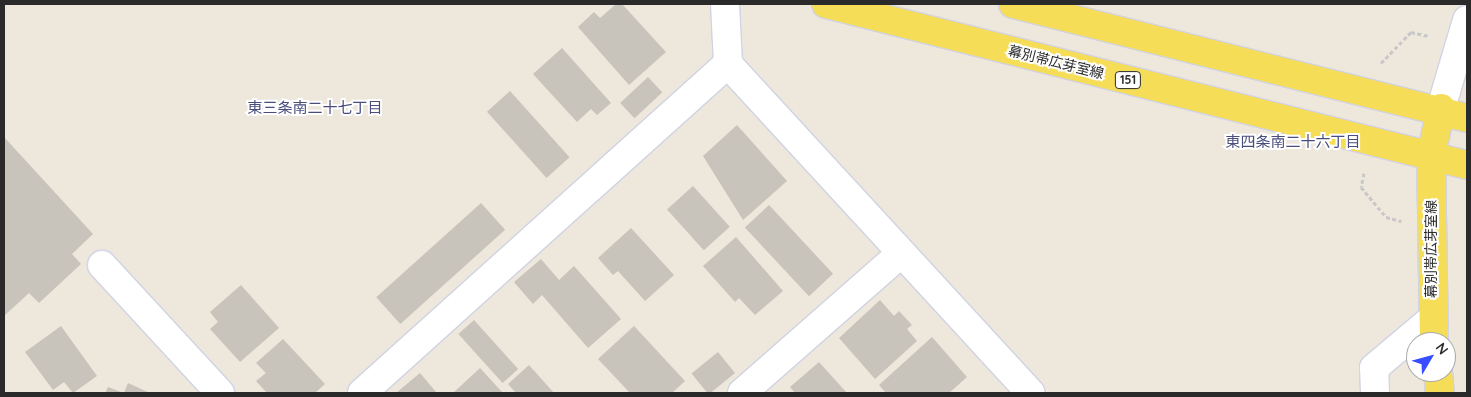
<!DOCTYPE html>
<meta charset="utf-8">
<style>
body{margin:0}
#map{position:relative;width:1471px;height:397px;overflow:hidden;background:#ede7dc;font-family:Quicksand,"Noto Sans JP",sans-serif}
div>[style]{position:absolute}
.building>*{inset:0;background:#c8c4bb;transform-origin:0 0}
.path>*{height:3px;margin-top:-1.5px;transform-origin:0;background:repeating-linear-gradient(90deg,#c8c8c8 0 4px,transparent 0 6.5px)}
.roads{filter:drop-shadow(1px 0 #d1d3e4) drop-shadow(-1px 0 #d1d3e4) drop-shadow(0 1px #d1d3e4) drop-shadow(0 -1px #d1d3e4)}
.street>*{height:28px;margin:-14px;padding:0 14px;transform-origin:14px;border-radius:14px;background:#fff}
.secondary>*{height:28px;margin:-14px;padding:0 14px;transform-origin:14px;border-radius:14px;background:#fff}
.primary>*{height:28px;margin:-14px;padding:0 14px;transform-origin:14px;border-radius:14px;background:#f6dd58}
span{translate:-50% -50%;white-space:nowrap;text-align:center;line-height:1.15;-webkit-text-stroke:4px #fff;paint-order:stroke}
.shield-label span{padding:1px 4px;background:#fff;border:1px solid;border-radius:4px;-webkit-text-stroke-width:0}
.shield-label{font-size:12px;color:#2a2a2a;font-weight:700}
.street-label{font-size:14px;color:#2a2a2a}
.neighbourhood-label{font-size:15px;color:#494e7d}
.frame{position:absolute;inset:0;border:5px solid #2a2a2a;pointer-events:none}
.north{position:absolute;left:1406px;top:332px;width:50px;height:50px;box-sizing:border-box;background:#fff;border:1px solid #aaa;border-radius:50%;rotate:53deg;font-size:14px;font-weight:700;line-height:20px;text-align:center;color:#2a2a2a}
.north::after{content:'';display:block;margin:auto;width:18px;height:22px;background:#374dff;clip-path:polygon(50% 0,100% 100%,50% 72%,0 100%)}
</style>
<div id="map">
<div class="building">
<div style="clip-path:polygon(616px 4px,622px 4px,666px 52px,629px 85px,578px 27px,594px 12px,600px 18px)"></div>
<div style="clip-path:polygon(562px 48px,611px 103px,597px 115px,591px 109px,577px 122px,533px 74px)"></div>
<div style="left:648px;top:77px;width:21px;height:38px;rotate:47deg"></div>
<div style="left:510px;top:91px;width:89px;height:31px;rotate:48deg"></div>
<div style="clip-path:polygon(737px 125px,787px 181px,743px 220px,703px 156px)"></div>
<div style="clip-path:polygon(4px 137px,93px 234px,72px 254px,81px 264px,39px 303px,29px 293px,4px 316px)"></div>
<div style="left:693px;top:186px;width:55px;height:35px;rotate:48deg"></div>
<div style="left:481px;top:203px;width:36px;height:141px;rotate:48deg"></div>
<div style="left:769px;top:205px;width:94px;height:33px;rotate:47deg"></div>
<div style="clip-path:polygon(631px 228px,674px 275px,645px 301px,618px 271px,613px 275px,598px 258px)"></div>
<div style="clip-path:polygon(736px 237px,783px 291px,755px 315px,739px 298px,735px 302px,703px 266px)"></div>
<div style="clip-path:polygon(541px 259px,559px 280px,574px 266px,621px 319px,588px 348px,542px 295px,533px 304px,514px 282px)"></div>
<div style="clip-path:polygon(241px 285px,279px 328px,240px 362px,210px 329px,218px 322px,210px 312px)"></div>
<div style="clip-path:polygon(880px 300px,894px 316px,899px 311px,912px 325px,907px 329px,917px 341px,875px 379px,839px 338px)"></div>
<div style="left:474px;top:320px;width:66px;height:21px;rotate:48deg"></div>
<div style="clip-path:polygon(61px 326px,97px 376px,73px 393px,64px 382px,53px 390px,25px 352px)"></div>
<div style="clip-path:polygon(634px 326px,685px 381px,672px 393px,630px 393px,598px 359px)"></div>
<div style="clip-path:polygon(932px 337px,967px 377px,949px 393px,886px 393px,879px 385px)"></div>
<div style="clip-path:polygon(283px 339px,325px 384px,315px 393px,267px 393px,256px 381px,266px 373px,256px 363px)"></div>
<div style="left:718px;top:352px;width:27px;height:34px;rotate:51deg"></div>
<div style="clip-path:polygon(819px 362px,847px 393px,795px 393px,790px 387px)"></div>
<div style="clip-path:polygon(529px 365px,554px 393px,516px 393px,508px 384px)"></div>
<div style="clip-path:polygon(480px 368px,503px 393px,453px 393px)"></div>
<div style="clip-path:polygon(420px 373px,437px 393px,396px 393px)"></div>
<div style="clip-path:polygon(128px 383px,150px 393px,105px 393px,108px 387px,124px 393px)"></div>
</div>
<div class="path">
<div style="left:1381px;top:63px;width:43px;rotate:-45.9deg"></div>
<div style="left:1411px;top:32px;width:17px;rotate:13deg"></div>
<div style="left:1364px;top:173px;width:14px;rotate:102deg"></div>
<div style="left:1361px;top:187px;width:39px;rotate:50deg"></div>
<div style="left:1386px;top:217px;width:16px;rotate:15deg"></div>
</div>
<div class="roads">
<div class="street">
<div style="left:725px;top:4px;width:60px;rotate:87.1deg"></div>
<div style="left:728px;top:64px;width:447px;rotate:47.4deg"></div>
<div style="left:102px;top:265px;width:174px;rotate:47.3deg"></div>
<div style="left:362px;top:393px;width:492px;rotate:-42deg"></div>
<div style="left:742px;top:393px;width:210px;rotate:-41.3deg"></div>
<div style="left:1375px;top:393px;width:25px;rotate:-92deg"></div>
<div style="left:1374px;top:368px;width:76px;rotate:-40.2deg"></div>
</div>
<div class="secondary">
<div style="left:1441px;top:108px;width:92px;rotate:-73.5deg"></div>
</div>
<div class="primary">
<div style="left:826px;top:4px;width:661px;rotate:14.1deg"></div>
<div style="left:1013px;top:4px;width:468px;rotate:14.1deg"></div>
<div style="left:1434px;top:342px;width:186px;rotate:-90.9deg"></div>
<div style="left:1431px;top:156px;width:49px;rotate:-78.2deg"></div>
<div style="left:1438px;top:372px;width:21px;rotate:85deg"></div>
</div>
</div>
<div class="shield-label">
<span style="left:1128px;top:80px">151</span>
</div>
<div class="street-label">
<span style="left:1056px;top:62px;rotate:14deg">幕別帯広芽室線</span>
<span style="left:1431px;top:249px;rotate:-90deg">幕別帯広芽室線</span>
</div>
<div class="neighbourhood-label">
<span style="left:315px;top:108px">東三条南二十七丁目</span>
<span style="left:1293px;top:142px">東四条南二十六丁目</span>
</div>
<div class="frame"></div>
<div class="north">N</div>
</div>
